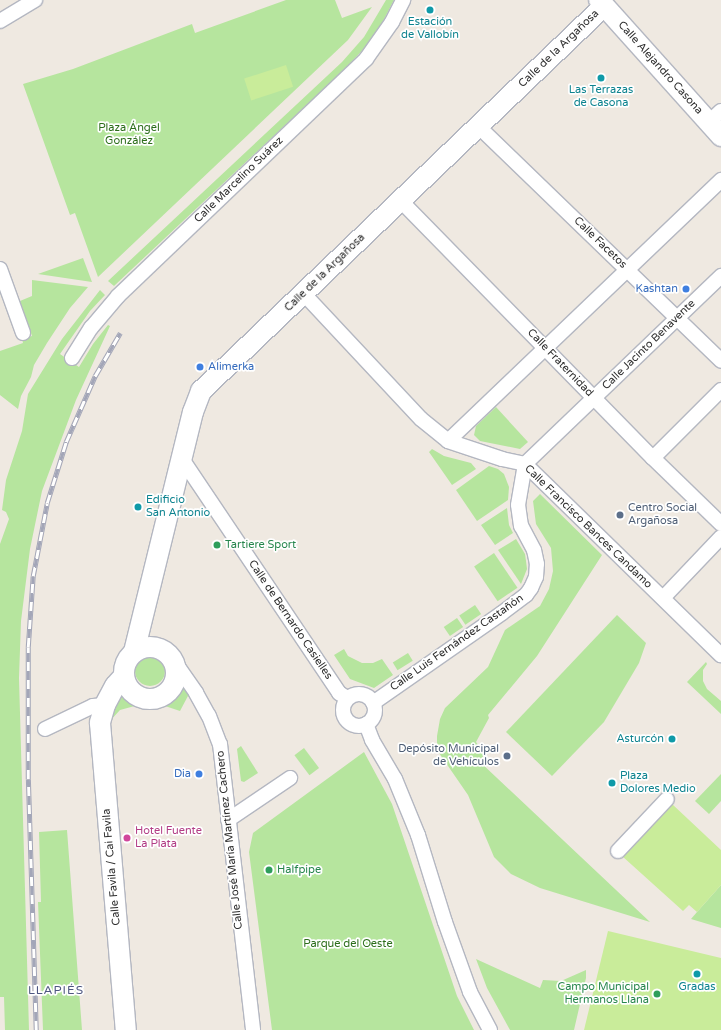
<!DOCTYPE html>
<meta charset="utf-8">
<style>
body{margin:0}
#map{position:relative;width:721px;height:1030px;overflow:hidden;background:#efe9e1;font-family:"Varela Round",sans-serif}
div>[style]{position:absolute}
.green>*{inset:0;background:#b6e59e;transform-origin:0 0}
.round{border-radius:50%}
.pitch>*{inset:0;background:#c9ec9a;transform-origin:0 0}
.roads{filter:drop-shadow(1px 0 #b4b7c1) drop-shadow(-1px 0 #b4b7c1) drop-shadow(0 1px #b4b7c1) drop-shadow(0 -1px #b4b7c1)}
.street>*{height:14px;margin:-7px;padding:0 7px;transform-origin:7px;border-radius:7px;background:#fff}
.street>.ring{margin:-7px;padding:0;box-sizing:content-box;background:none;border:14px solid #fff;border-radius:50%}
.secondary>*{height:20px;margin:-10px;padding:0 10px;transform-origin:10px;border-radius:10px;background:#fff}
.secondary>.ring{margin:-10px;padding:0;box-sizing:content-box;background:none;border:20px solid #fff;border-radius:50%}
.rail>*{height:4.5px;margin-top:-2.25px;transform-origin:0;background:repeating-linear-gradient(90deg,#fff 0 9px,#a3a6b8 0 18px);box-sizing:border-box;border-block:1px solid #a3a6b8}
.dots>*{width:11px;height:11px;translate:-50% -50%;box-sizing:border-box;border:2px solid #fff;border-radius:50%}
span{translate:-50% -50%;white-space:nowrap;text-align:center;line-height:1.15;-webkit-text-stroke:3.5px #fff;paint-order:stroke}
.culture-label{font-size:11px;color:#0d838f}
.left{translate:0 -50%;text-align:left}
.right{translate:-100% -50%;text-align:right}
.street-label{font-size:11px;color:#2e2e2e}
.park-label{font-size:11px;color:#2c6e1b}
.shop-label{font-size:11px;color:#366cbe}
.service-label{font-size:11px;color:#4e5e75}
.leisure-label{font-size:11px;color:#27864d}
.hotel-label{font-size:11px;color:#b23c85}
.neighbourhood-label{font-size:12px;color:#4d5680;letter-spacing:1px}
</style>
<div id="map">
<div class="green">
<div style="clip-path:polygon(286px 0,335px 0,342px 18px,372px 7px,348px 40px,98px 277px,75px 213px,70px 215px,23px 84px,73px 69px,192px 24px,195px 33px)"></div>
<div style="clip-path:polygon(386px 0,394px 0,380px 27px,370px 42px,346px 68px,114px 286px,108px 281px,342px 62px,364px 37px)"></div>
<div style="clip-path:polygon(83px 258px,92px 282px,38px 274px)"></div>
<div style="clip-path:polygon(32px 280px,88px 287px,70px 308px,47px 343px,34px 365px,31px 377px,21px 396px,18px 409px,0 395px,0 351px,23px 343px,22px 339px,32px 336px,20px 301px,32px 296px)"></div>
<div style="clip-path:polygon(100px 290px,105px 295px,90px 311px,60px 354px,79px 367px,93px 344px,108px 325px,110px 326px,76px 400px,42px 491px,30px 549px,21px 621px,19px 678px,29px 1030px,5px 1030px,4px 997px,0 997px,0 544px,9px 519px,6px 512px,2px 510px,6px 480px,22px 431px,28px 394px,62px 339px)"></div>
<div style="clip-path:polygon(496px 407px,528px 442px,520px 449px,480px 441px,474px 435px,476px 426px)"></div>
<div style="clip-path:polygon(432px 449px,444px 456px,471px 463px,476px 469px,452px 485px,429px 452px)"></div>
<div style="clip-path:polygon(489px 466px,498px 469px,504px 474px,509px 487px,508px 500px,477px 521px,456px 490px)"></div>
<div style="clip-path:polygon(540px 494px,602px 555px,537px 656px,488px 715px,489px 718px,476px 742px,485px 754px,479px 761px,650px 922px,540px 888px,511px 874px,494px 857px,468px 795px,437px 750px,437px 736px,440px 719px,445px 708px,488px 667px,505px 630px,540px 606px,549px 589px,553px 571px,551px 548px,536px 524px,533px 501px)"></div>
<div style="clip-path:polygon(507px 508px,509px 525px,513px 533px,495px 545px,481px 525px)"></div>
<div style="clip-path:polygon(516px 539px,525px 554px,526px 561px,527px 569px,521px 584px,498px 550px)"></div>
<div style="left:494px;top:553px;width:42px;height:24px;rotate:56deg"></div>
<div style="left:475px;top:605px;width:11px;height:19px;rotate:56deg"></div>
<div style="clip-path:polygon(617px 615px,646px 643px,639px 663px,604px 722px,552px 776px,506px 732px)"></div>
<div style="left:457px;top:618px;width:11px;height:16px;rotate:56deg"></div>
<div style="clip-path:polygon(344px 649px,348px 656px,362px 663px,373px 663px,382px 659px,393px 675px,374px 688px,350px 679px,334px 655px)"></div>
<div style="left:408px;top:653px;width:9px;height:18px;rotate:58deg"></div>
<div class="round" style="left:135px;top:656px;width:30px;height:30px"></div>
<div style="clip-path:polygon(706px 662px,707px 664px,703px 670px,703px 681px,707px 689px,721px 701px,721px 714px,687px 682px)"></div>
<div style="clip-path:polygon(180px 682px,189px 694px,180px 711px,159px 704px,160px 701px,171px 695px)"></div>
<div style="clip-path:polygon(122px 692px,142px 702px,142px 704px,120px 710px,109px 722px,109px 717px)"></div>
<div style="clip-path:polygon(241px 746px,258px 773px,244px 782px,241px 781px,237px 749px)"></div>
<div style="left:304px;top:748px;width:25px;height:12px;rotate:53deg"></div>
<div style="clip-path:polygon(364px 752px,392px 804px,457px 996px,474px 1030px,272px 1030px,249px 852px,253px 833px)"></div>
<div style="clip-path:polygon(721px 774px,721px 801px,709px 814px,695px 801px)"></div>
<div style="clip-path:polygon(67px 830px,82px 1030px,43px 1030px,38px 902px,41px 902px,39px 832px)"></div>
<div style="clip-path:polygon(721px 885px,721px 928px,691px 919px,697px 912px)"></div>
<div style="clip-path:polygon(476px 959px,540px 988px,543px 980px,561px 981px,586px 970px,586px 978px,574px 1030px,510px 1030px,487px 988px)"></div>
</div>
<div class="pitch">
<div style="left:286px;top:65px;width:23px;height:44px;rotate:72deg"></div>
<div style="clip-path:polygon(672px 804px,721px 850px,721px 885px,697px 912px,689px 905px,683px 911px,622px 856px)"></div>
<div style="clip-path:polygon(608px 931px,721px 958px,721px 1030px,584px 1030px)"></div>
</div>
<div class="roads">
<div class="street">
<div style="left:0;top:21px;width:41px;rotate:-31deg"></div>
<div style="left:709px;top:122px;width:16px;rotate:-43deg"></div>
<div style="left:478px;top:126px;width:338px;rotate:44deg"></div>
<div style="left:400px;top:200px;width:361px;rotate:45.6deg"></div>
<div style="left:653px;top:458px;width:95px;rotate:44.1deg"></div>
<div style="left:0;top:269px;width:68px;rotate:70.2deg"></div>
<div style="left:304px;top:294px;width:171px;rotate:46.9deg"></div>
<div style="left:421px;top:419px;width:35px;rotate:39deg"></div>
<div style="left:448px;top:441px;width:57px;rotate:18.4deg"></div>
<div style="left:502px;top:459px;width:24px;rotate:12deg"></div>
<div style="left:525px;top:464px;width:274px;rotate:44.3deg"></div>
<div style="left:72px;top:358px;width:36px;rotate:-58deg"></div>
<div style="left:91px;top:328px;width:42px;rotate:-49.8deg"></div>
<div style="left:118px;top:296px;width:343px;rotate:-43.7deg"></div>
<div style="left:366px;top:59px;width:45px;rotate:-54.9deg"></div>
<div style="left:392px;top:22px;width:25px;rotate:-63deg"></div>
<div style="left:448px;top:441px;width:378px;rotate:-43.7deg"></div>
<div style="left:653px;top:458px;width:96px;rotate:-45deg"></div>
<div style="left:182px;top:459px;width:282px;rotate:56.1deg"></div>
<div style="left:339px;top:693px;width:9px;rotate:32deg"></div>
<div style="left:525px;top:464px;width:272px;rotate:-43.8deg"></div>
<div style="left:663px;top:598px;width:84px;rotate:-46.4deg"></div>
<div style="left:174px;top:661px;width:39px;rotate:55deg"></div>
<div style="left:196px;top:693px;width:26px;rotate:61deg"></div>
<div style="left:209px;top:716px;width:30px;rotate:69deg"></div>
<div style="left:220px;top:744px;width:288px;rotate:83.4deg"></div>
<div class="ring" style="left:343px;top:694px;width:18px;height:18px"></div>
<div style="left:373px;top:703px;width:157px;rotate:-34.9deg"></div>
<div style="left:502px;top:613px;width:30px;rotate:-37deg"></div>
<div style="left:526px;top:595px;width:9px;rotate:-54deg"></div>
<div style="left:531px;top:588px;width:12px;rotate:-66deg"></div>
<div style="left:536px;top:577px;width:13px;rotate:-86deg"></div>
<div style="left:537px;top:564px;width:14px;rotate:-102deg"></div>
<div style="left:534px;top:550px;width:27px;rotate:-118deg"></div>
<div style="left:521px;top:526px;width:21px;rotate:-98deg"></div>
<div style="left:518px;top:505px;width:42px;rotate:-80.3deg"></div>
<div style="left:366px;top:724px;width:17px;rotate:69deg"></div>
<div style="left:372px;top:740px;width:45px;rotate:59.5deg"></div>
<div style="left:395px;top:779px;width:61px;rotate:67.7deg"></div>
<div style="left:418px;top:835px;width:91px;rotate:72.8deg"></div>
<div style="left:445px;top:922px;width:74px;rotate:70.3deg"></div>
<div style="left:470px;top:992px;width:43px;rotate:62.2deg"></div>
<div style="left:45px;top:729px;width:53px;rotate:-25.6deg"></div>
<div style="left:93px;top:706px;width:12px;rotate:-5deg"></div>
<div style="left:228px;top:820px;width:75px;rotate:-34.1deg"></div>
<div style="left:618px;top:851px;width:71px;rotate:-46.7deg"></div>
</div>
<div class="secondary">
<div style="left:599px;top:0;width:183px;rotate:48.1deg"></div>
<div class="ring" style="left:124px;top:647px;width:32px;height:32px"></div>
<div style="left:134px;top:652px;width:247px;rotate:-76.2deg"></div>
<div style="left:193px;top:412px;width:22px;rotate:-69deg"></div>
<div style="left:201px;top:391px;width:557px;rotate:-43.69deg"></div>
<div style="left:124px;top:676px;width:13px;rotate:132deg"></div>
<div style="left:115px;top:686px;width:21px;rotate:118deg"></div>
<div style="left:105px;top:705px;width:19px;rotate:106deg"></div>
<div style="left:100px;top:723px;width:308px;rotate:85.2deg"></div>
</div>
</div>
<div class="rail">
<div style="left:36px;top:1030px;width:251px;rotate:-91.8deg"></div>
<div style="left:28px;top:779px;width:132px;rotate:-90deg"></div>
<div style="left:28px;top:647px;width:71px;rotate:-86deg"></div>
<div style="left:33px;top:576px;width:74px;rotate:-79.1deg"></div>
<div style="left:47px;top:503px;width:64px;rotate:-72.7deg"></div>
<div style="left:66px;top:442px;width:72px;rotate:-66.3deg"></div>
<div style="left:95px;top:376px;width:50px;rotate:-59.8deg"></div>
</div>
<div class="dots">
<div style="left:430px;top:10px;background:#0f9aa8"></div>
<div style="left:601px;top:78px;background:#0f9aa8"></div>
<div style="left:686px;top:289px;background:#3f7fe0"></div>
<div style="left:200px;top:367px;background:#3f7fe0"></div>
<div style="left:138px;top:507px;background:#0f9aa8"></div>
<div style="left:620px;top:515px;background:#5c6f8a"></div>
<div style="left:217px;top:545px;background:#2e9e5b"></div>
<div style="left:672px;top:739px;background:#0f9aa8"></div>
<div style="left:507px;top:756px;background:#5c6f8a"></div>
<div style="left:199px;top:774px;background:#3f7fe0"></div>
<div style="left:612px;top:783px;background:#0f9aa8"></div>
<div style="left:127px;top:838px;background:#d1479c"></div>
<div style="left:269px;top:870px;background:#2e9e5b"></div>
<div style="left:697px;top:974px;background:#0f9aa8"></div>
<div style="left:657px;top:994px;background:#2e9e5b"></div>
</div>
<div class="culture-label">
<span style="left:430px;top:29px">Estación<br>de Vallobín</span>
<span style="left:601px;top:97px">Las Terrazas<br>de Casona</span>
<span class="left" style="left:146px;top:507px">Edificio<br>San Antonio</span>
<span class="right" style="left:664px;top:739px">Asturcón</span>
<span class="left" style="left:620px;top:783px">Plaza<br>Dolores Medio</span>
<span style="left:697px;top:987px">Gradas</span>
</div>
<div class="street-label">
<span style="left:559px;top:49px;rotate:-44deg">Calle de la Argañosa</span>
<span style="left:660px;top:68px;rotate:48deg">Calle Alejandro Casona</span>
<span style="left:239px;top:180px;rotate:-44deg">Calle Marcelino Suárez</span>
<span style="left:600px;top:243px;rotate:44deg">Calle Facetos</span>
<span style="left:325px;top:273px;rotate:-44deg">Calle de la Argañosa</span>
<span style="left:649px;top:345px;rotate:-44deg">Calle Jacinto Benavente</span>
<span style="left:560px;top:363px;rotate:46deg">Calle Fraternidad</span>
<span style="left:588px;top:527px;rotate:44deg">Calle Francisco Bances Candamo</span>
<span style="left:290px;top:620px;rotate:56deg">Calle de Bernardo Casielles</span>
<span style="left:457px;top:643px;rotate:-35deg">Calle Luis Fernández Castañón</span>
<span style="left:230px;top:840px;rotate:-96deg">Calle José María Martínez Cachero</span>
<span style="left:112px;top:867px;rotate:-95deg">Calle Favila / Cai Favila</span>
</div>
<div class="park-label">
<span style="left:129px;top:135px">Plaza Ángel<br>González</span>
<span style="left:348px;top:944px">Parque del Oeste</span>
</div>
<div class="shop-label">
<span class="right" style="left:678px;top:289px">Kashtan</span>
<span class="left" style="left:208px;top:367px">Alimerka</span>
<span class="right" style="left:191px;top:774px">Dia</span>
</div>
<div class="service-label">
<span class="left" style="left:628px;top:515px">Centro Social<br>Argañosa</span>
<span class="right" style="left:499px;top:756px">Depósito Municipal<br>de Vehículos</span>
</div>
<div class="leisure-label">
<span class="left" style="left:225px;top:545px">Tartiere Sport</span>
<span class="left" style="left:277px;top:870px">Halfpipe</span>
<span class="right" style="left:649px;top:994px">Campo Municipal<br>Hermanos Llana</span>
</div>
<div class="hotel-label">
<span class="left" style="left:135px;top:838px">Hotel Fuente<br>La Plata</span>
</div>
<div class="neighbourhood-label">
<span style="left:56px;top:991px">LLAPIÉS</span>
</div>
</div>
